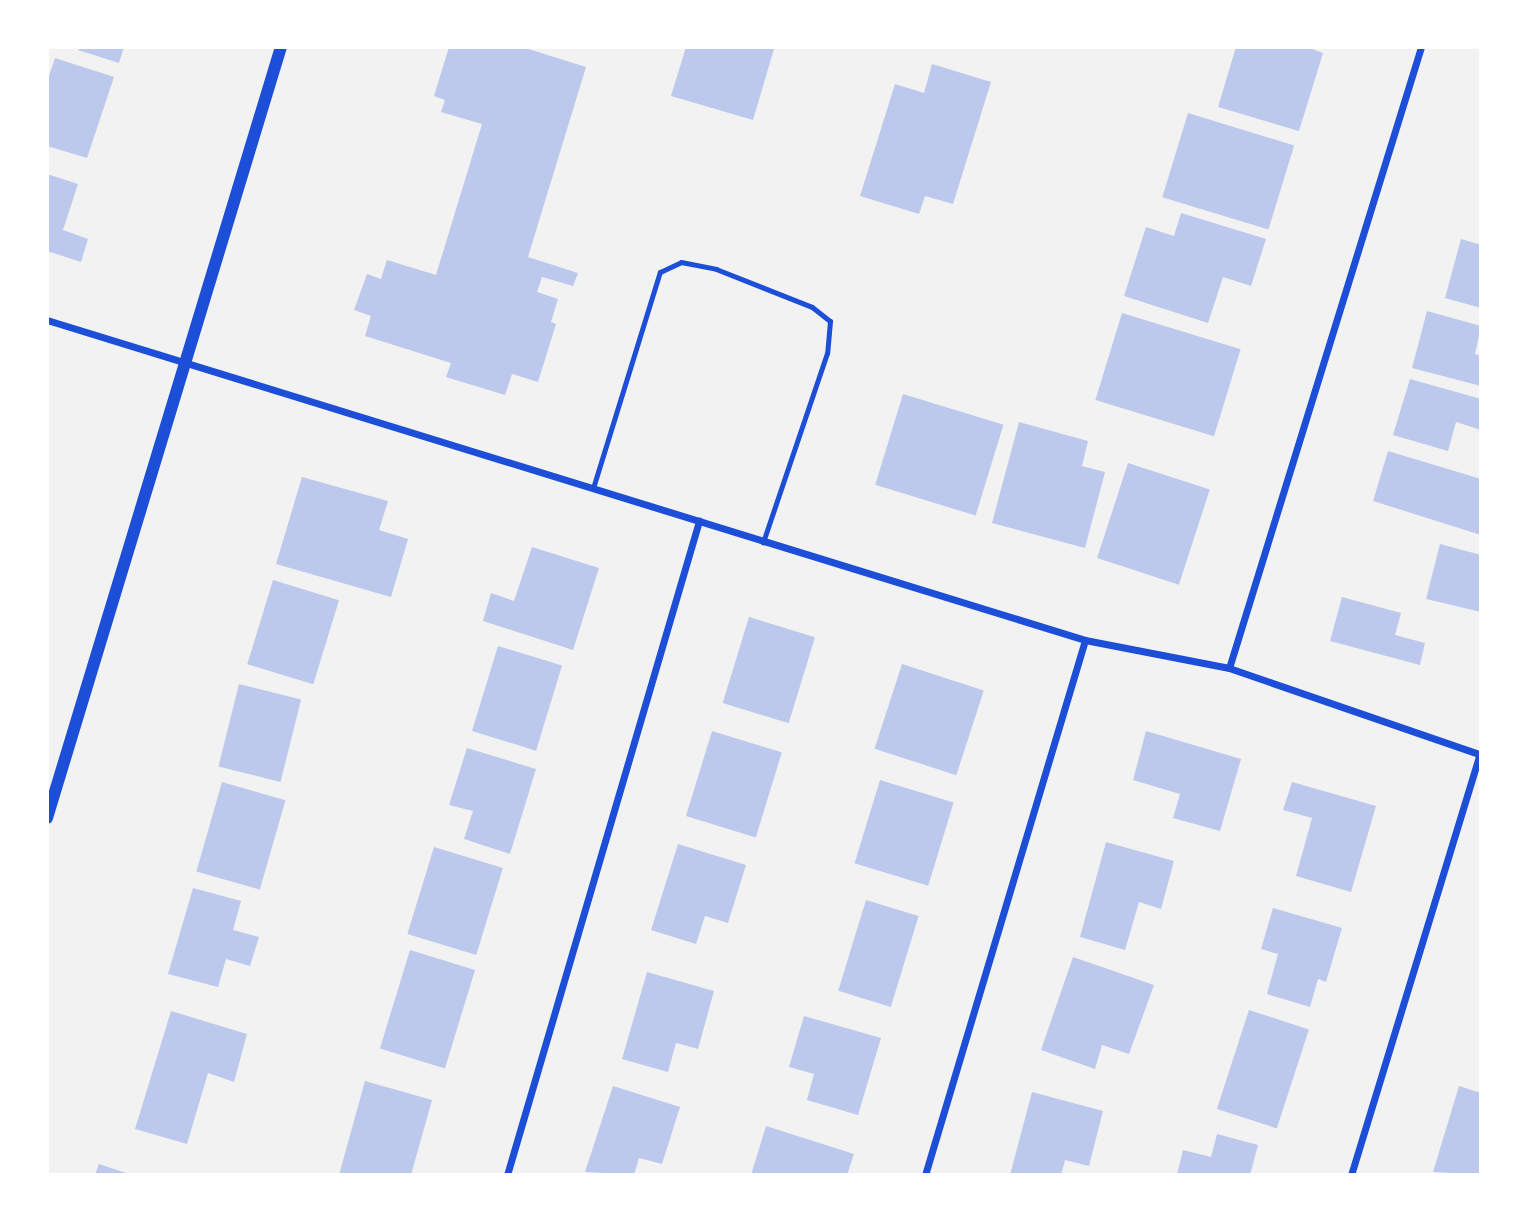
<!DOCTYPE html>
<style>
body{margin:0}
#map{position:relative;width:1528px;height:1222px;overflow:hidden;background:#f2f2f2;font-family:"Playfair Display",serif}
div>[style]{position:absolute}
.building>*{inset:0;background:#bdc9ec;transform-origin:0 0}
.service>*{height:5px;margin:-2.5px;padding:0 2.5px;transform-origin:2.5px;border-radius:2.5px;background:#1d4ed8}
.minor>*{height:7px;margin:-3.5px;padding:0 3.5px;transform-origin:3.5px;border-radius:3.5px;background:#1d4ed8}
.tertiary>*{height:12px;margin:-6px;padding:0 6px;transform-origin:6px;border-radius:6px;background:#1d4ed8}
span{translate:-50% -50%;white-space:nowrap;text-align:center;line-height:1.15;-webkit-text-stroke:5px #fff;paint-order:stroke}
.frame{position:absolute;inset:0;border:49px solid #fff;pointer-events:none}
</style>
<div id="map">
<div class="building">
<div style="clip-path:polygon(79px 47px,124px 47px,119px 63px,78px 50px)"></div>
<div style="clip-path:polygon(449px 47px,522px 47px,586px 67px,528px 257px,578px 273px,573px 286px,542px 277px,537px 292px,558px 299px,551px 322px,556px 324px,538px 382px,512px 374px,505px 395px,446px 377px,451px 363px,365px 336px,371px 316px,354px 310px,367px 274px,381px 279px,387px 260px,436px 275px,482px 124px,441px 112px,445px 100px,434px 96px)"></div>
<div style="clip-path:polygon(686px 47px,774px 49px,753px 120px,671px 96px)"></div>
<div style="clip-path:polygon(1236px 47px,1307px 47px,1323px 53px,1299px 131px,1218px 107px)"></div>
<div style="clip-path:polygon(55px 58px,114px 77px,87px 158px,47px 146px,47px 82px)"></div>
<div style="clip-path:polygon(932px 64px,991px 82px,953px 204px,925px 196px,919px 214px,860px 196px,895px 84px,924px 93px)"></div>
<div style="left:1188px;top:113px;width:111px;height:88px;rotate:17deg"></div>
<div style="clip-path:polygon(47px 174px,78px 184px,63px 230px,88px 239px,81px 262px,47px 251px)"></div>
<div style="clip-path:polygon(1181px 213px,1266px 239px,1251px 286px,1223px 277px,1208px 323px,1124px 296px,1146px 227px,1174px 236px)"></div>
<div style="clip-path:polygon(1461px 239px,1481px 245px,1481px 308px,1445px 298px)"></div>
<div style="clip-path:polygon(1427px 311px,1481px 326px,1475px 354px,1481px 356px,1481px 386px,1412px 368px)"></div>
<div style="left:1122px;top:313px;width:124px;height:91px;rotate:17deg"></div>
<div style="clip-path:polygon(1410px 379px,1481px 399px,1481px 430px,1456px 422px,1448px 451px,1393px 435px)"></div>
<div style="left:903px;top:394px;width:105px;height:95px;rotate:17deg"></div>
<div style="clip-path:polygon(1019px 422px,1088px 441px,1082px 466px,1105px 472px,1085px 548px,992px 523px)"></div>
<div style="clip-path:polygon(1388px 451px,1481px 479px,1481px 535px,1373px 501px)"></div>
<div style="left:1128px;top:463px;width:86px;height:100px;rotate:18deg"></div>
<div style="clip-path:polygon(302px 477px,388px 501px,379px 530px,408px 539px,391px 597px,276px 564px)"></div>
<div style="clip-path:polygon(1440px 544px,1481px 555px,1481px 612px,1426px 599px)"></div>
<div style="clip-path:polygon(532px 547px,599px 568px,573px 650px,483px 621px,491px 593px,514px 601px)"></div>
<div style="left:273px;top:580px;width:69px;height:88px;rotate:17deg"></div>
<div style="clip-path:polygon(1342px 597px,1401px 613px,1395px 635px,1425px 643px,1420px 665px,1330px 641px)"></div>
<div style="left:749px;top:617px;width:69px;height:90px;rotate:17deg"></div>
<div style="left:498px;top:646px;width:67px;height:89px;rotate:17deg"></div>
<div style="left:902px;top:664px;width:86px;height:89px;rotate:18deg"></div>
<div style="left:239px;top:684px;width:64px;height:85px;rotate:14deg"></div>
<div style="left:712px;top:731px;width:73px;height:89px;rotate:17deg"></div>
<div style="clip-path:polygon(1146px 731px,1241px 759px,1220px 831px,1173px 818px,1180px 794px,1133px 780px)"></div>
<div style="clip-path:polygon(467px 748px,536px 769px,510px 854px,464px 839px,473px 811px,449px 805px)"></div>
<div style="left:880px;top:780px;width:77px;height:87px;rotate:17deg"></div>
<div style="left:222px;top:782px;width:66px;height:93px;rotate:16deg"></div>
<div style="clip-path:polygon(1292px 782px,1376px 806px,1351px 892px,1296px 876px,1312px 818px,1283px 810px)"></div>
<div style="clip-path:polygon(1106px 842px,1174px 861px,1161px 909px,1139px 902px,1125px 950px,1080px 937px)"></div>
<div style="clip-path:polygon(678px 844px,746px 865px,728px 923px,705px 916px,696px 944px,651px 930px)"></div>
<div style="left:434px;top:847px;width:72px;height:91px;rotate:17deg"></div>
<div style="clip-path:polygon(193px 888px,241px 901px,233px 930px,259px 937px,250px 966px,226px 959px,218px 987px,168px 974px)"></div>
<div style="left:866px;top:900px;width:55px;height:95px;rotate:17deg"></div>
<div style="clip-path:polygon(1273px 908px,1342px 928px,1326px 982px,1318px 979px,1310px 1007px,1267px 994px,1278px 954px,1261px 949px)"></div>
<div style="left:410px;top:950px;width:68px;height:103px;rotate:17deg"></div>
<div style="clip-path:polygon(1073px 957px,1154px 985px,1129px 1054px,1102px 1045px,1095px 1069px,1041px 1050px)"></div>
<div style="clip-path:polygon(647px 972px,714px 991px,698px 1049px,676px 1043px,668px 1072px,622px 1059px)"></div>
<div style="left:1249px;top:1010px;width:63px;height:104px;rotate:18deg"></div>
<div style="clip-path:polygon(171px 1011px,247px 1034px,234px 1082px,208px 1073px,187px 1144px,135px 1129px)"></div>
<div style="clip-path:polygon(804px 1016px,881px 1038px,858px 1115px,807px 1100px,814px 1074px,789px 1067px)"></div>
<div style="clip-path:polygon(365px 1081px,432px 1100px,411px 1175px,339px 1175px)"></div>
<div style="clip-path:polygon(613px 1086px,680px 1107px,662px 1164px,639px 1158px,634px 1175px,585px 1172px)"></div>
<div style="clip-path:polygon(1459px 1086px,1481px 1093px,1481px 1175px,1433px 1172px)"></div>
<div style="clip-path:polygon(1032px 1092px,1103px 1111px,1089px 1166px,1065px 1160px,1061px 1175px,1010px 1175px)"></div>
<div style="clip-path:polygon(766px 1126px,854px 1154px,847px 1175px,751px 1175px)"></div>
<div style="clip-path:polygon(1217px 1134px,1258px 1145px,1250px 1175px,1177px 1175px,1183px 1150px,1211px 1157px)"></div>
<div style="clip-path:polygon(99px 1164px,129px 1174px,129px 1175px,95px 1175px)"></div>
</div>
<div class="service">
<div style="left:593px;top:488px;width:226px;rotate:-72.8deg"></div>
<div style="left:660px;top:272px;width:23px;rotate:-25deg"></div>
<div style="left:681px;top:262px;width:36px;rotate:11deg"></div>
<div style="left:716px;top:269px;width:103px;rotate:21.6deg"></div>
<div style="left:812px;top:307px;width:23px;rotate:38deg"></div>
<div style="left:830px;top:321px;width:32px;rotate:95deg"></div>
<div style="left:827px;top:353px;width:200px;rotate:108.7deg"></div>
</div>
<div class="minor">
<div style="left:47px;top:320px;width:1086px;rotate:17.13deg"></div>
<div style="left:1085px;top:640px;width:147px;rotate:11deg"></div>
<div style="left:1229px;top:668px;width:267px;rotate:19deg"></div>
<div style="left:1229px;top:668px;width:650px;rotate:-72.82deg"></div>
<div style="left:507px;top:1175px;width:682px;rotate:-73.64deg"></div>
<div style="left:925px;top:1175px;width:558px;rotate:-73.35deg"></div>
<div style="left:1351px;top:1175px;width:440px;rotate:-73deg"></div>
</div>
<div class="tertiary">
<div style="left:47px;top:818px;width:806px;rotate:-73.12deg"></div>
</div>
<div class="frame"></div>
</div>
